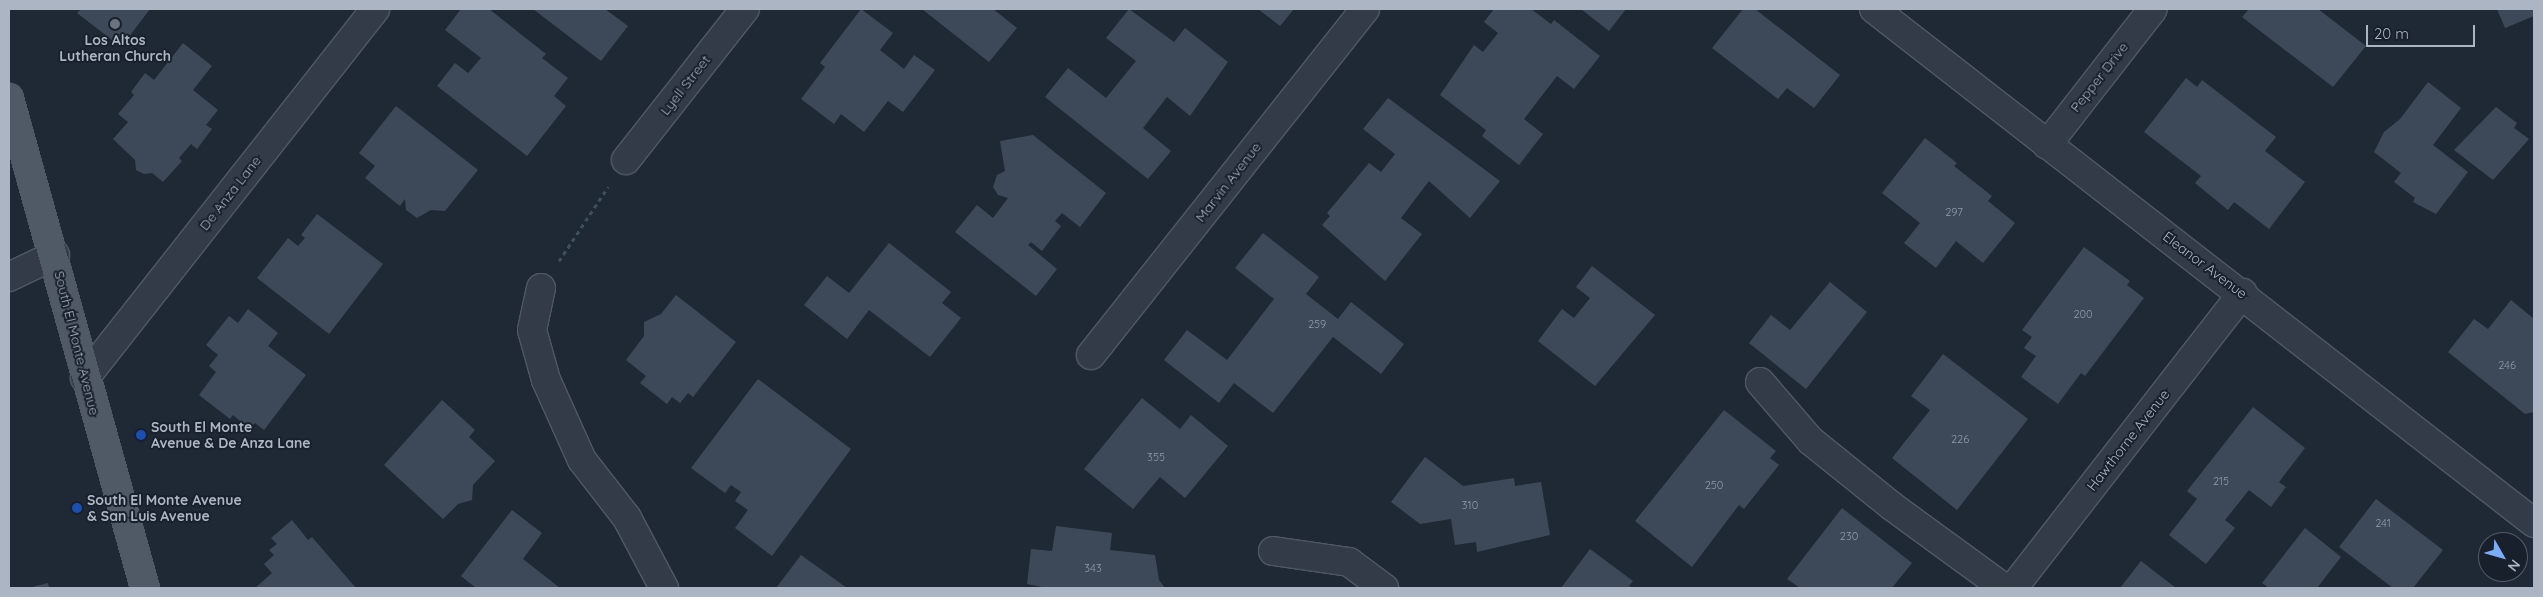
<!DOCTYPE html>
<style>
body{margin:0}
#map{position:relative;width:2543px;height:597px;overflow:hidden;background:#1f2936;font-family:Quicksand,sans-serif}
div>[style]{position:absolute}
.building>*{inset:0;background:#3d4959}
.path>*{height:3px;margin-top:-1.5px;transform-origin:0;background:repeating-linear-gradient(90deg,#3e5255 0 4px,transparent 0 8px)}
.roads{filter:drop-shadow(1px 0 #505865) drop-shadow(-1px 0 #505865) drop-shadow(0 1px #505865) drop-shadow(0 -1px #505865)}
.minor>*{height:28px;margin:-14px;padding:0 14px;transform-origin:14px;border-radius:14px;background:#323b47}
.major>*{height:28px;margin:-14px;padding:0 14px;transform-origin:14px;border-radius:14px;background:#505a67}
.dots>*{width:14px;height:14px;translate:-50% -50%;box-sizing:border-box;border:2px solid #18202b;border-radius:50%}
span{translate:-50% -50%;white-space:nowrap;text-align:center;line-height:1.15;-webkit-text-stroke:4px #18202b;paint-order:stroke}
.number-label{font-size:11px;color:#909aa9}
.number-label span{-webkit-text-stroke-width:0}
.poi-label{font-size:14px;color:#acb5c4;font-weight:700}
.left{translate:0 -50%;text-align:left}
.street-label{font-size:14px;color:#acb5c4}
.frame{position:absolute;inset:0;border:10px solid #acb5c4;pointer-events:none}
.north{position:absolute;left:2478px;top:532px;width:50px;height:50px;box-sizing:border-box;background:#18202b;border:1px solid #535c68;border-radius:50%;rotate:128deg;font-size:14px;font-weight:700;line-height:20px;text-align:center;color:#acb5c4}
.north::after{content:'';display:block;margin:auto;width:18px;height:22px;background:#7cadf9;clip-path:polygon(50% 0,100% 100%,50% 72%,0 100%)}
.scale{position:absolute;left:2366px;top:25px;width:109px;height:22px;box-sizing:border-box;border:2px solid #acb5c4;border-top:0;padding-left:6px;font-size:15px;line-height:18px;white-space:nowrap;color:#acb5c4;-webkit-text-stroke:4px #18202b;paint-order:stroke}
</style>
<div id="map">
<div class="building">
<div style="clip-path:polygon(81px 9px,150px 9px,125px 42px,116px 35px,112px 40px,77px 13px)"></div>
<div style="clip-path:polygon(461px 9px,489px 9px,546px 54px,542px 58px,568px 78px,554px 96px,566px 106px,527px 156px,437px 86px,455px 63px,468px 73px,481px 58px,445px 30px)"></div>
<div style="clip-path:polygon(533px 9px,605px 9px,628px 26px,601px 61px)"></div>
<div style="clip-path:polygon(861px 9px,893px 33px,880px 50px,904px 69px,914px 55px,935px 70px,903px 112px,888px 101px,864px 132px,841px 114px,834px 124px,801px 99px,825px 67px,820px 63px)"></div>
<div style="clip-path:polygon(922px 9px,993px 9px,1017px 28px,989px 62px)"></div>
<div style="clip-path:polygon(1129px 9px,1174px 42px,1185px 28px,1228px 62px,1190px 116px,1167px 97px,1143px 128px,1171px 151px,1148px 179px,1045px 97px,1068px 68px,1106px 98px,1136px 61px,1106px 38px)"></div>
<div style="clip-path:polygon(1258px 9px,1294px 9px,1280px 26px)"></div>
<div style="clip-path:polygon(1494px 9px,1531px 9px,1551px 24px,1554px 20px,1600px 56px,1574px 89px,1557px 76px,1524px 119px,1543px 134px,1519px 165px,1482px 136px,1486px 130px,1440px 95px,1474px 45px,1483px 52px,1498px 33px,1484px 22px)"></div>
<div style="clip-path:polygon(1581px 9px,1626px 9px,1609px 31px)"></div>
<div style="clip-path:polygon(1743px 9px,1755px 9px,1840px 75px,1814px 108px,1787px 88px,1778px 99px,1712px 48px)"></div>
<div style="clip-path:polygon(2249px 9px,2318px 9px,2366px 46px,2333px 87px,2242px 17px)"></div>
<div style="clip-path:polygon(2497px 9px,2534px 9px,2534px 16px,2505px 28px)"></div>
<div style="clip-path:polygon(183px 43px,212px 66px,193px 90px,218px 110px,206px 125px,212px 129px,197px 149px,191px 144px,179px 158px,182px 161px,163px 182px,152px 173px,144px 174px,136px 170px,135px 160px,113px 139px,128px 122px,118px 114px,134px 95px,131px 92px,145px 73px,154px 80px)"></div>
<div style="clip-path:polygon(2186px 78px,2197px 87px,2202px 80px,2276px 137px,2265px 151px,2305px 182px,2269px 229px,2234px 202px,2228px 210px,2195px 183px,2201px 176px,2144px 132px)"></div>
<div style="clip-path:polygon(2428px 82px,2461px 108px,2433px 145px,2468px 172px,2436px 214px,2413px 202px,2415px 198px,2394px 182px,2401px 173px,2374px 152px,2384px 132px,2400px 119px)"></div>
<div style="clip-path:polygon(1388px 98px,1500px 181px,1470px 218px,1429px 181px,1401px 218px,1422px 234px,1385px 281px,1322px 225px,1330px 216px,1327px 213px,1369px 163px,1381px 172px,1395px 154px,1363px 129px)"></div>
<div style="clip-path:polygon(396px 106px,478px 170px,445px 211px,431px 210px,417px 218px,406px 210px,405px 199px,400px 206px,365px 178px,375px 166px,359px 153px)"></div>
<div style="clip-path:polygon(2496px 107px,2517px 123px,2514px 128px,2529px 139px,2493px 180px,2454px 150px)"></div>
<div style="clip-path:polygon(1033px 135px,1106px 193px,1080px 227px,1062px 213px,1055px 221px,1061px 226px,1042px 251px,1031px 242px,1028px 245px,1057px 269px,1036px 296px,955px 232px,977px 205px,993px 218px,1008px 198px,998px 195px,993px 187px,997px 175px,1005px 171px,1000px 141px)"></div>
<div style="clip-path:polygon(1925px 138px,1957px 163px,1954px 166px,1992px 196px,1988px 201px,2015px 223px,1983px 263px,1956px 241px,1936px 268px,1904px 243px,1920px 223px,1882px 193px)"></div>
<div style="clip-path:polygon(317px 214px,383px 264px,329px 334px,257px 278px,288px 238px,298px 246px,305px 238px,301px 235px)"></div>
<div style="clip-path:polygon(1263px 233px,1319px 277px,1306px 294px,1338px 319px,1351px 302px,1404px 344px,1381px 374px,1333px 337px,1273px 413px,1234px 383px,1219px 403px,1164px 360px,1187px 330px,1227px 360px,1274px 299px,1235px 268px)"></div>
<div style="clip-path:polygon(889px 243px,951px 292px,942px 303px,961px 318px,930px 357px,869px 310px,847px 339px,804px 305px,827px 276px,849px 293px)"></div>
<div style="clip-path:polygon(2084px 247px,2130px 281px,2127px 285px,2144px 298px,2085px 376px,2081px 373px,2058px 404px,2021px 377px,2036px 356px,2024px 348px,2032px 337px,2022px 330px)"></div>
<div style="clip-path:polygon(1592px 266px,1655px 315px,1595px 386px,1538px 341px,1562px 309px,1574px 318px,1590px 298px,1576px 287px)"></div>
<div style="clip-path:polygon(1830px 282px,1867px 312px,1806px 389px,1749px 343px,1771px 315px,1790px 330px)"></div>
<div style="clip-path:polygon(676px 295px,736px 342px,693px 397px,688px 393px,680px 403px,672px 397px,667px 404px,640px 383px,646px 376px,626px 360px,644px 336px,644px 322px,661px 314px)"></div>
<div style="clip-path:polygon(2511px 300px,2534px 319px,2534px 412px,2525px 414px,2448px 352px,2474px 319px,2488px 329px)"></div>
<div style="clip-path:polygon(248px 309px,278px 333px,268px 346px,306px 375px,264px 430px,255px 423px,250px 429px,233px 415px,230px 419px,199px 395px,216px 372px,209px 366px,218px 355px,206px 345px,229px 316px,238px 323px)"></div>
<div style="clip-path:polygon(1943px 354px,2028px 419px,1957px 510px,1892px 458px,1930px 410px,1911px 396px)"></div>
<div style="clip-path:polygon(758px 379px,851px 449px,772px 556px,735px 528px,748px 510px,735px 501px,741px 492px,731px 485px,725px 493px,691px 468px)"></div>
<div style="clip-path:polygon(1142px 398px,1180px 429px,1191px 415px,1228px 446px,1185px 498px,1160px 477px,1133px 509px,1084px 469px)"></div>
<div style="clip-path:polygon(442px 400px,475px 430px,469px 437px,495px 461px,473px 485px,472px 500px,458px 504px,443px 519px,384px 465px)"></div>
<div style="clip-path:polygon(2253px 407px,2305px 448px,2279px 482px,2286px 487px,2271px 507px,2249px 490px,2225px 520px,2235px 528px,2206px 564px,2169px 535px,2197px 499px,2187px 491px)"></div>
<div style="clip-path:polygon(1724px 410px,1776px 451px,1770px 458px,1779px 465px,1744px 509px,1739px 505px,1692px 567px,1635px 521px)"></div>
<div style="clip-path:polygon(1425px 457px,1463px 486px,1514px 478px,1515px 486px,1541px 482px,1550px 535px,1477px 552px,1476px 542px,1455px 545px,1451px 519px,1420px 524px,1391px 502px)"></div>
<div style="clip-path:polygon(2376px 499px,2443px 550px,2413px 588px,2393px 588px,2339px 547px)"></div>
<div style="clip-path:polygon(1842px 508px,1912px 563px,1892px 588px,1800px 588px,1787px 579px)"></div>
<div style="clip-path:polygon(512px 510px,542px 533px,523px 559px,560px 588px,476px 588px,461px 576px)"></div>
<div style="clip-path:polygon(292px 520px,308px 540px,312px 537px,356px 588px,255px 588px,272px 573px,264px 564px,274px 555px,269px 550px,277px 544px,271px 538px)"></div>
<div style="clip-path:polygon(1056px 526px,1112px 533px,1110px 550px,1155px 555px,1159px 580px,1165px 588px,1047px 588px,1027px 584px,1031px 549px,1052px 551px)"></div>
<div style="clip-path:polygon(2305px 528px,2341px 557px,2317px 588px,2269px 588px,2262px 583px)"></div>
<div style="clip-path:polygon(1590px 549px,1633px 581px,1629px 586px,1633px 588px,1561px 588px)"></div>
<div style="clip-path:polygon(801px 555px,847px 588px,776px 588px)"></div>
<div style="clip-path:polygon(2141px 561px,2176px 588px,2120px 588px)"></div>
<div style="clip-path:polygon(48px 583px,49px 588px,28px 588px)"></div>
</div>
<div class="path">
<div style="left:559px;top:261px;width:89px;rotate:-56.5deg"></div>
</div>
<div class="roads">
<div class="minor">
<div style="left:1874px;top:9px;width:837px;rotate:37.91deg"></div>
<div style="left:2047px;top:145px;width:172px;rotate:-52.1deg"></div>
<div style="left:626px;top:160px;width:192px;rotate:-51.8deg"></div>
<div style="left:9px;top:277px;width:51px;rotate:-25.6deg"></div>
<div style="left:541px;top:288px;width:43px;rotate:102.1deg"></div>
<div style="left:532px;top:330px;width:52px;rotate:74.4deg"></div>
<div style="left:546px;top:380px;width:88px;rotate:65.8deg"></div>
<div style="left:582px;top:460px;width:73px;rotate:52.2deg"></div>
<div style="left:627px;top:518px;width:79px;rotate:62.1deg"></div>
<div style="left:1091px;top:355px;width:441px;rotate:-51.6deg"></div>
<div style="left:85px;top:378px;width:469px;rotate:-51.8deg"></div>
<div style="left:1760px;top:382px;width:78px;rotate:49.2deg"></div>
<div style="left:1811px;top:441px;width:105px;rotate:38.8deg"></div>
<div style="left:1893px;top:507px;width:137px;rotate:36.1deg"></div>
<div style="left:1273px;top:551px;width:77px;rotate:8.2deg"></div>
<div style="left:1349px;top:562px;width:44px;rotate:36.6deg"></div>
<div style="left:2013px;top:588px;width:374px;rotate:-52.1deg"></div>
</div>
<div class="major">
<div style="left:9px;top:98px;width:509px;rotate:74.49deg"></div>
</div>
</div>
<div class="dots">
<div style="left:115px;top:24px;background:#6b7280"></div>
<div style="left:141px;top:435px;background:#1a4fb4"></div>
<div style="left:77px;top:508px;background:#1a4fb4"></div>
</div>
<div class="number-label">
<span style="left:1954px;top:212px">297</span>
<span style="left:2083px;top:314px">200</span>
<span style="left:1317px;top:324px">259</span>
<span style="left:2507px;top:365px">246</span>
<span style="left:1960px;top:439px">226</span>
<span style="left:1156px;top:457px">355</span>
<span style="left:2221px;top:481px">215</span>
<span style="left:1714px;top:485px">250</span>
<span style="left:1470px;top:505px">310</span>
<span style="left:2383px;top:523px">241</span>
<span style="left:1849px;top:536px">230</span>
<span style="left:1093px;top:568px">343</span>
</div>
<div class="poi-label">
<span style="left:115px;top:48px">Los Altos<br>Lutheran Church</span>
<span class="left" style="left:151px;top:435px">South El Monte<br>Avenue &amp; De Anza Lane</span>
<span class="left" style="left:87px;top:508px">South El Monte Avenue<br>&amp; San Luis Avenue</span>
</div>
<div class="street-label">
<span style="left:2099px;top:77px;rotate:-52deg">Pepper Drive</span>
<span style="left:685px;top:85px;rotate:-52deg">Lyell Street</span>
<span style="left:1228px;top:182px;rotate:-52deg">Marvin Avenue</span>
<span style="left:230px;top:193px;rotate:-52deg">De Anza Lane</span>
<span style="left:2205px;top:265px;rotate:37deg">Eleanor Avenue</span>
<span style="left:77px;top:343px;rotate:76deg">South El Monte Avenue</span>
<span style="left:2128px;top:440px;rotate:-52deg">Hawthorne Avenue</span>
</div>
<div class="frame"></div>
<div class="north">N</div>
<div class="scale">20 m</div>
</div>
